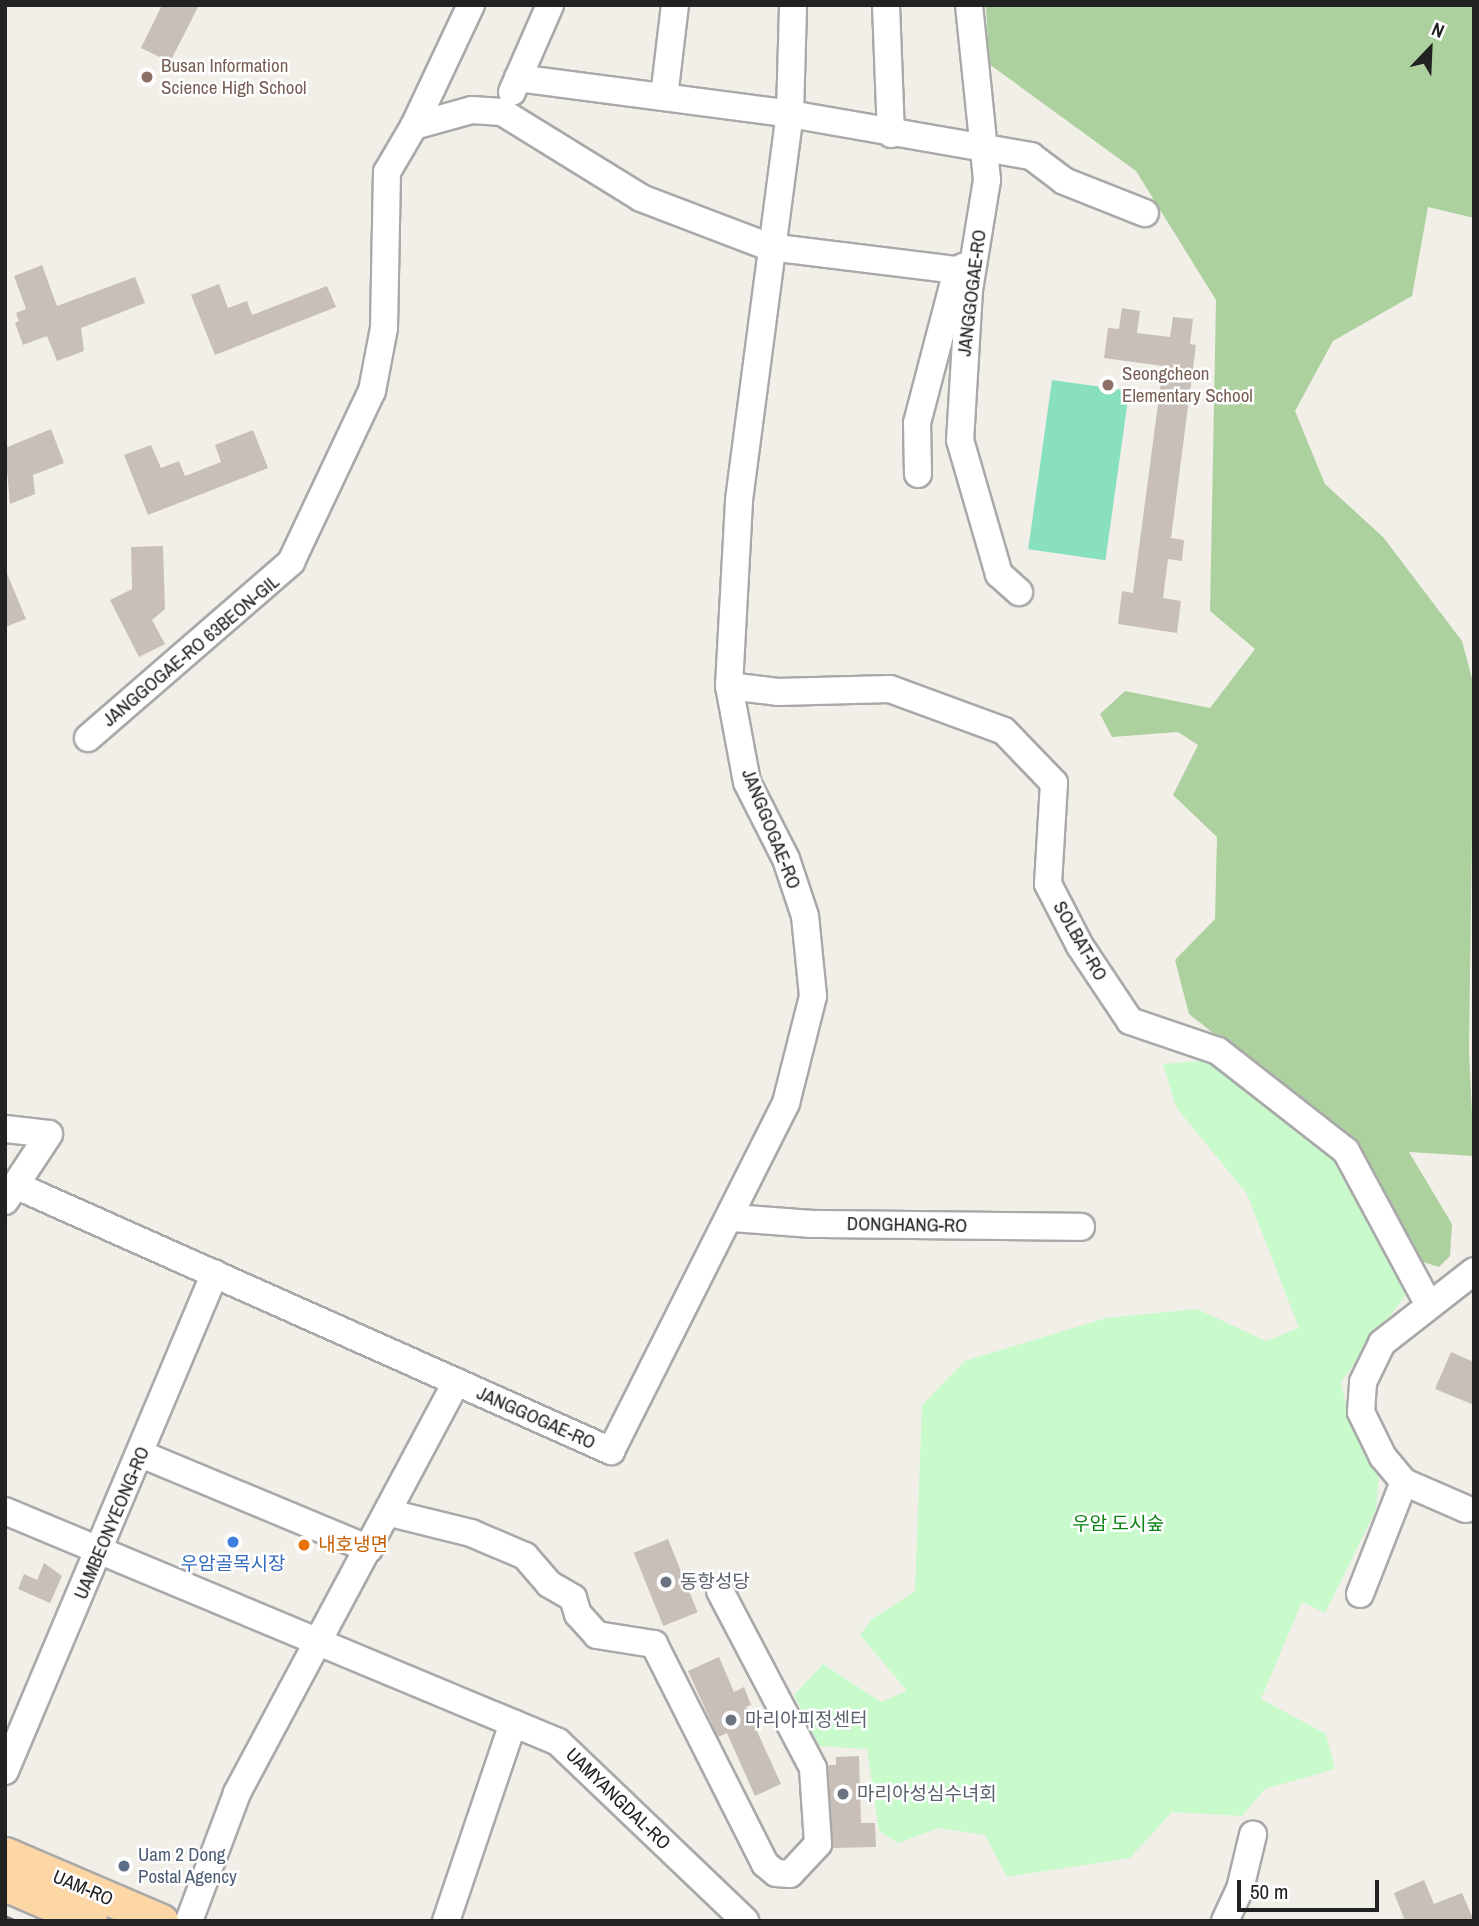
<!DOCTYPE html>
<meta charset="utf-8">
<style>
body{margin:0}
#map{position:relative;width:1479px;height:1926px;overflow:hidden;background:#f2efe9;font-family:"Archivo Narrow","Noto Sans KR",sans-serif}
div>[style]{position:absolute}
.forest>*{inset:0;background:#add19e}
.park>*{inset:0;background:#c8facc}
.pitch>*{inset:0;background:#88e0be;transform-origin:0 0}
.building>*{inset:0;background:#c7bfb8;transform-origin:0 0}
.roads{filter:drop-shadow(2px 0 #a9a9a9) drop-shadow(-2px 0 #a9a9a9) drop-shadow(0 2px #a9a9a9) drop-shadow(0 -2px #a9a9a9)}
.minor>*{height:26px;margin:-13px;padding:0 13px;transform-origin:13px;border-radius:13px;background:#fff}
.major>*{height:33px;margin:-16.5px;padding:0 16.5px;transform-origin:16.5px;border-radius:16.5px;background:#fcd6a4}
.rail>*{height:5px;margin-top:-2.5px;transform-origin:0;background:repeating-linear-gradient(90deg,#707070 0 14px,transparent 0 28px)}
.dots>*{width:19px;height:19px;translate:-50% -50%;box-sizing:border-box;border:4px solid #fff;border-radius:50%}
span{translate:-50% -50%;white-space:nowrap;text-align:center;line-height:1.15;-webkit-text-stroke:5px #fff;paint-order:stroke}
.education-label{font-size:19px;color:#785e54}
.left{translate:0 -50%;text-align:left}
.street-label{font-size:19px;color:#222}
.park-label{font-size:19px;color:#0c8416}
.food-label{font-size:19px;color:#c56008}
.shop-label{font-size:19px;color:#366cbe}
.worship-label{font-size:19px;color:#5b616d}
.service-label{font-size:19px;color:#4e5e75}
.frame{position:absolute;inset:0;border:7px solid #222;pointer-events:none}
.north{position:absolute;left:1395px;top:14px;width:70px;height:70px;-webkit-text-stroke:5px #fff;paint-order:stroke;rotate:23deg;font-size:19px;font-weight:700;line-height:28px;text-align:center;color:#222}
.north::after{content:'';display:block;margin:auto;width:24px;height:32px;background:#222;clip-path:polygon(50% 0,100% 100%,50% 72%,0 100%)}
.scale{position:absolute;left:1237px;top:1880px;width:142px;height:32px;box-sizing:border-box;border:4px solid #222;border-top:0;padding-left:9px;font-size:21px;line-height:24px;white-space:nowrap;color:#222;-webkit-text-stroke:5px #fff;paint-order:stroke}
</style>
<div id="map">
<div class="forest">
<div style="clip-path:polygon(986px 5px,1474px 5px,1474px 218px,1428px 207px,1412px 296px,1333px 341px,1295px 411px,1325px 484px,1383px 537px,1462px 641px,1474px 686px,1469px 1051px,1474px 1156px,1409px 1152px,1452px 1224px,1450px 1256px,1439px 1267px,1417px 1260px,1350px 1141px,1189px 1014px,1175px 960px,1215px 919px,1217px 837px,1173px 795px,1198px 745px,1178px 732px,1112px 737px,1100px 714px,1125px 691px,1210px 708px,1255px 649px,1210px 611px,1216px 300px,1136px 171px,989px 64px)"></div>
</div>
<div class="park">
<div style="clip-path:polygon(1214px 1060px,1339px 1163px,1410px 1289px,1341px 1382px,1347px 1411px,1379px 1473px,1376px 1510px,1325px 1613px,1302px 1602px,1261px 1699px,1326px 1734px,1335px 1769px,1265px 1789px,1242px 1816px,1172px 1812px,1130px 1858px,1007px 1877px,985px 1835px,939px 1828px,898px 1843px,879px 1831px,867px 1749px,819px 1746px,794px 1695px,823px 1664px,881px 1702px,907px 1691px,860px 1635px,871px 1620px,915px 1591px,922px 1405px,965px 1361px,1106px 1318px,1197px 1309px,1266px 1341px,1299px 1328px,1247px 1194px,1176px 1107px,1163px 1064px)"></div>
</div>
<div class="pitch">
<div style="left:1052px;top:380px;width:78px;height:171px;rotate:8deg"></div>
</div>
<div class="building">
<div style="clip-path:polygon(162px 5px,199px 5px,170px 62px,141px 48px)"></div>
<div style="clip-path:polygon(42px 265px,57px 306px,135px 277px,145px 303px,81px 328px,84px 351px,57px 361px,47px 336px,23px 345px,15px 323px,19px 321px,16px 313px,26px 309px,14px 276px)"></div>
<div style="clip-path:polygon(219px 284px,228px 308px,247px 301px,252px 315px,327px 286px,336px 307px,215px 355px,191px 295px)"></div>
<div style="clip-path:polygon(1122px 308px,1140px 311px,1137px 333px,1170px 337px,1173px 317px,1193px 319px,1190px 344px,1196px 345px,1171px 538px,1184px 540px,1182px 561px,1168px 559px,1163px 598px,1181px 601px,1177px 633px,1118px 624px,1122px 591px,1133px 593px,1163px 366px,1104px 358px,1108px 328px,1119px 329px)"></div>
<div style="clip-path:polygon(51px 429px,64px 463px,33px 475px,35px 494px,10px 504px,5px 448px)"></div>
<div style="clip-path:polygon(253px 430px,268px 468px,148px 515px,124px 455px,151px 445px,161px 468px,179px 461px,185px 476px,221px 462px,215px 445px)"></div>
<div style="clip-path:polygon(163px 546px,165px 609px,152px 620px,165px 644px,139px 657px,110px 600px,132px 589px,131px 547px)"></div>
<div style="clip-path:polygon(5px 569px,26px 619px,5px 627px)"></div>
<div style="clip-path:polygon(1451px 1352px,1474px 1362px,1474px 1405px,1435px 1389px)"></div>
<div style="left:668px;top:1539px;width:79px;height:37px;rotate:68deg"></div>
<div style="clip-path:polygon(44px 1563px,62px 1576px,50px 1603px,18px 1589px,24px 1574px,37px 1580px)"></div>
<div style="clip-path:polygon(719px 1657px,734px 1692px,744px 1687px,751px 1705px,746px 1707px,781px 1784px,755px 1796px,727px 1733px,718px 1737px,688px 1671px)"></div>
<div style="clip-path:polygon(859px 1756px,861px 1823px,875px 1823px,876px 1847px,833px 1848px,828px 1765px,836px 1765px,836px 1757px)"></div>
<div style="clip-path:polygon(1424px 1880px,1434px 1904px,1462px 1893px,1474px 1921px,1405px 1921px,1394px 1893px)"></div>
</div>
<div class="roads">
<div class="minor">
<div style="left:886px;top:5px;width:129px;rotate:87.8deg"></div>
<div style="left:969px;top:5px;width:176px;rotate:84.1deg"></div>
<div style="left:987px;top:180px;width:111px;rotate:99.3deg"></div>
<div style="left:969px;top:290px;width:150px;rotate:93.4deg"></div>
<div style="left:960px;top:440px;width:140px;rotate:73.8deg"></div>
<div style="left:999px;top:574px;width:27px;rotate:42deg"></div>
<div style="left:518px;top:78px;width:274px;rotate:7.5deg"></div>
<div style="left:790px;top:114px;width:245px;rotate:9.9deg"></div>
<div style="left:1031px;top:156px;width:41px;rotate:37.1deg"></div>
<div style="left:1064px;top:181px;width:87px;rotate:21.6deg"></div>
<div style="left:512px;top:92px;width:95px;rotate:-66.4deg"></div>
<div style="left:664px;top:97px;width:93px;rotate:-83.2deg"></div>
<div style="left:414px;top:126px;width:134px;rotate:-64.8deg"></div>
<div style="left:918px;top:474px;width:51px;rotate:-91.1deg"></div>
<div style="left:917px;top:423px;width:158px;rotate:-75.3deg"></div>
<div style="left:957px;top:270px;width:7px;rotate:-27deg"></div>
<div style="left:729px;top:686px;width:49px;rotate:7deg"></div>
<div style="left:778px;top:692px;width:112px;rotate:-1.5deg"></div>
<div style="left:890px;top:689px;width:121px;rotate:20.2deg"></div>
<div style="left:1004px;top:731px;width:72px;rotate:46.1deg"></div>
<div style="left:1054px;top:783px;width:101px;rotate:93.4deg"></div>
<div style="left:1048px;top:884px;width:70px;rotate:62.7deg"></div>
<div style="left:1080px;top:946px;width:90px;rotate:56.3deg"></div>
<div style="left:1130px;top:1021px;width:93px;rotate:18.8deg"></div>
<div style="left:1218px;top:1051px;width:162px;rotate:38deg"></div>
<div style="left:1346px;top:1151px;width:173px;rotate:61.7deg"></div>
<div style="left:88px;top:738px;width:269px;rotate:-40.9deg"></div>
<div style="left:291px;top:562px;width:189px;rotate:-64.7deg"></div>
<div style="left:372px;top:391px;width:64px;rotate:-79.2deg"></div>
<div style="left:384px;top:328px;width:156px;rotate:-88.9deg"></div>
<div style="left:387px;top:172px;width:53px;rotate:-59.6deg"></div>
<div style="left:414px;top:126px;width:60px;rotate:-15.4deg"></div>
<div style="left:472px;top:110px;width:30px;rotate:4deg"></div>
<div style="left:502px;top:112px;width:163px;rotate:31.7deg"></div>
<div style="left:641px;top:198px;width:137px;rotate:20.9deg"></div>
<div style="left:769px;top:247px;width:189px;rotate:7deg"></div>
<div style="left:5px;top:1129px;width:44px;rotate:6.5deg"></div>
<div style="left:15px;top:1185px;width:653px;rotate:24.05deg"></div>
<div style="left:611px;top:1451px;width:390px;rotate:-63.3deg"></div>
<div style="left:786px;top:1103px;width:110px;rotate:-75.8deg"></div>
<div style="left:813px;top:996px;width:80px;rotate:-95.7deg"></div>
<div style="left:805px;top:916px;width:60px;rotate:-108.4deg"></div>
<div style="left:786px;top:859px;width:86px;rotate:-116.9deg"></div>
<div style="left:747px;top:782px;width:98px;rotate:-100.6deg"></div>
<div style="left:729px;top:686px;width:186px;rotate:-86.9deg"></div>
<div style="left:739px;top:500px;width:389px;rotate:-82.5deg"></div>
<div style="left:790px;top:114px;width:109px;rotate:-88.4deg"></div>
<div style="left:5px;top:1201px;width:80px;rotate:-56.7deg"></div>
<div style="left:733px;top:1218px;width:79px;rotate:4.3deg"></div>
<div style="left:812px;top:1224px;width:269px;rotate:0.6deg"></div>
<div style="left:141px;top:1454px;width:247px;rotate:22.6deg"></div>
<div style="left:1466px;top:1509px;width:68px;rotate:-156.5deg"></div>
<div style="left:1404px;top:1482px;width:33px;rotate:-130deg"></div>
<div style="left:1383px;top:1457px;width:50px;rotate:-116.1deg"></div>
<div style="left:1361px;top:1412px;width:30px;rotate:-86deg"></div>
<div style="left:1363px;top:1382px;width:43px;rotate:-64deg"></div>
<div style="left:1382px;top:1343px;width:117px;rotate:-38deg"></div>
<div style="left:5px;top:1511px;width:599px;rotate:22.67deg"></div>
<div style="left:558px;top:1742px;width:259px;rotate:43.7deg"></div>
<div style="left:390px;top:1513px;width:83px;rotate:13.9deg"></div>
<div style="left:471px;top:1533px;width:59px;rotate:23.1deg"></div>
<div style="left:525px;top:1556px;width:37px;rotate:49deg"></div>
<div style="left:549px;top:1584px;width:28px;rotate:30deg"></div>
<div style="left:573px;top:1598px;width:17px;rotate:73deg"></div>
<div style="left:578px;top:1614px;width:28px;rotate:48deg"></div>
<div style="left:597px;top:1635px;width:58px;rotate:9deg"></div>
<div style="left:654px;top:1644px;width:246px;rotate:63.2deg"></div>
<div style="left:765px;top:1864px;width:14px;rotate:39deg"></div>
<div style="left:776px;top:1873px;width:14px;rotate:4deg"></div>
<div style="left:790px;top:1874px;width:41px;rotate:-47deg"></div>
<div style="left:818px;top:1844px;width:76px;rotate:-93.8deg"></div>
<div style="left:813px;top:1768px;width:200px;rotate:-117.7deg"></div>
<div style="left:1360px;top:1594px;width:120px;rotate:-68.6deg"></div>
<div style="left:5px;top:1771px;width:540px;rotate:-67.14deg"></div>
<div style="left:189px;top:1921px;width:137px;rotate:-69.4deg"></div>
<div style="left:237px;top:1793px;width:466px;rotate:-61.9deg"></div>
<div style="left:446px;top:1921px;width:209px;rotate:-71.3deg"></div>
<div style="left:1225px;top:1921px;width:35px;rotate:-65deg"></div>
<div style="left:1240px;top:1889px;width:56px;rotate:-76.5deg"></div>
</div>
<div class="major">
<div style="left:5px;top:1854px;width:170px;rotate:23.2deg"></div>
<div style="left:5px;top:1884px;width:93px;rotate:23.5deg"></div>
</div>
</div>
<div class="rail">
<div style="left:5px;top:1917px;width:10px;rotate:24deg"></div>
</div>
<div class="dots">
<div style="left:147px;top:77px;background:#8d6e63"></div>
<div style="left:1108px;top:385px;background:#8d6e63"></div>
<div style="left:233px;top:1542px;background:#3f7fe0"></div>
<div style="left:304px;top:1545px;background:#e8710a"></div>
<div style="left:666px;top:1582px;background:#6b7280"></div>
<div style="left:731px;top:1720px;background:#6b7280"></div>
<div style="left:843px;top:1794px;background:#6b7280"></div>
<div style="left:124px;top:1866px;background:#5c6f8a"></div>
</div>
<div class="education-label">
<span class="left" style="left:161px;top:77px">Busan Information<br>Science High School</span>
<span class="left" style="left:1122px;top:385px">Seongcheon<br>Elementary School</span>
</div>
<div class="street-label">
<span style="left:972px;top:293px;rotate:-83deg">JANGGOGAE-RO</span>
<span style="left:191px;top:651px;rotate:-40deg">JANGGOGAE-RO 63BEON-GIL</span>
<span style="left:771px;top:829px;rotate:68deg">JANGGOGAE-RO</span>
<span style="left:1080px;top:941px;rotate:60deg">SOLBAT-RO</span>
<span style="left:907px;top:1225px;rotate:1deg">DONGHANG-RO</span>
<span style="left:536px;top:1418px;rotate:24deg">JANGGOGAE-RO</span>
<span style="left:112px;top:1523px;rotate:-67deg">UAMBEONYEONG-RO</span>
<span style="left:618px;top:1799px;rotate:44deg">UAMYANGDAL-RO</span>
<span style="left:83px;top:1888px;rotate:23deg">UAM-RO</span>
</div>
<div class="park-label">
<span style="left:1118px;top:1524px">우암 도시숲</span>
</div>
<div class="food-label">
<span class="left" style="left:318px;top:1545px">내호냉면</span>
</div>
<div class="shop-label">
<span style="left:233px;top:1564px">우암골목시장</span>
</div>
<div class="worship-label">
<span class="left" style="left:680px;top:1582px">동항성당</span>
<span class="left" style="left:745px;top:1720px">마리아피정센터</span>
<span class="left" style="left:857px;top:1794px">마리아성심수녀회</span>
</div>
<div class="service-label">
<span class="left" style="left:138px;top:1866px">Uam 2 Dong<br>Postal Agency</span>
</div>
<div class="frame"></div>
<div class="north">N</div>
<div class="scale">50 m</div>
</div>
